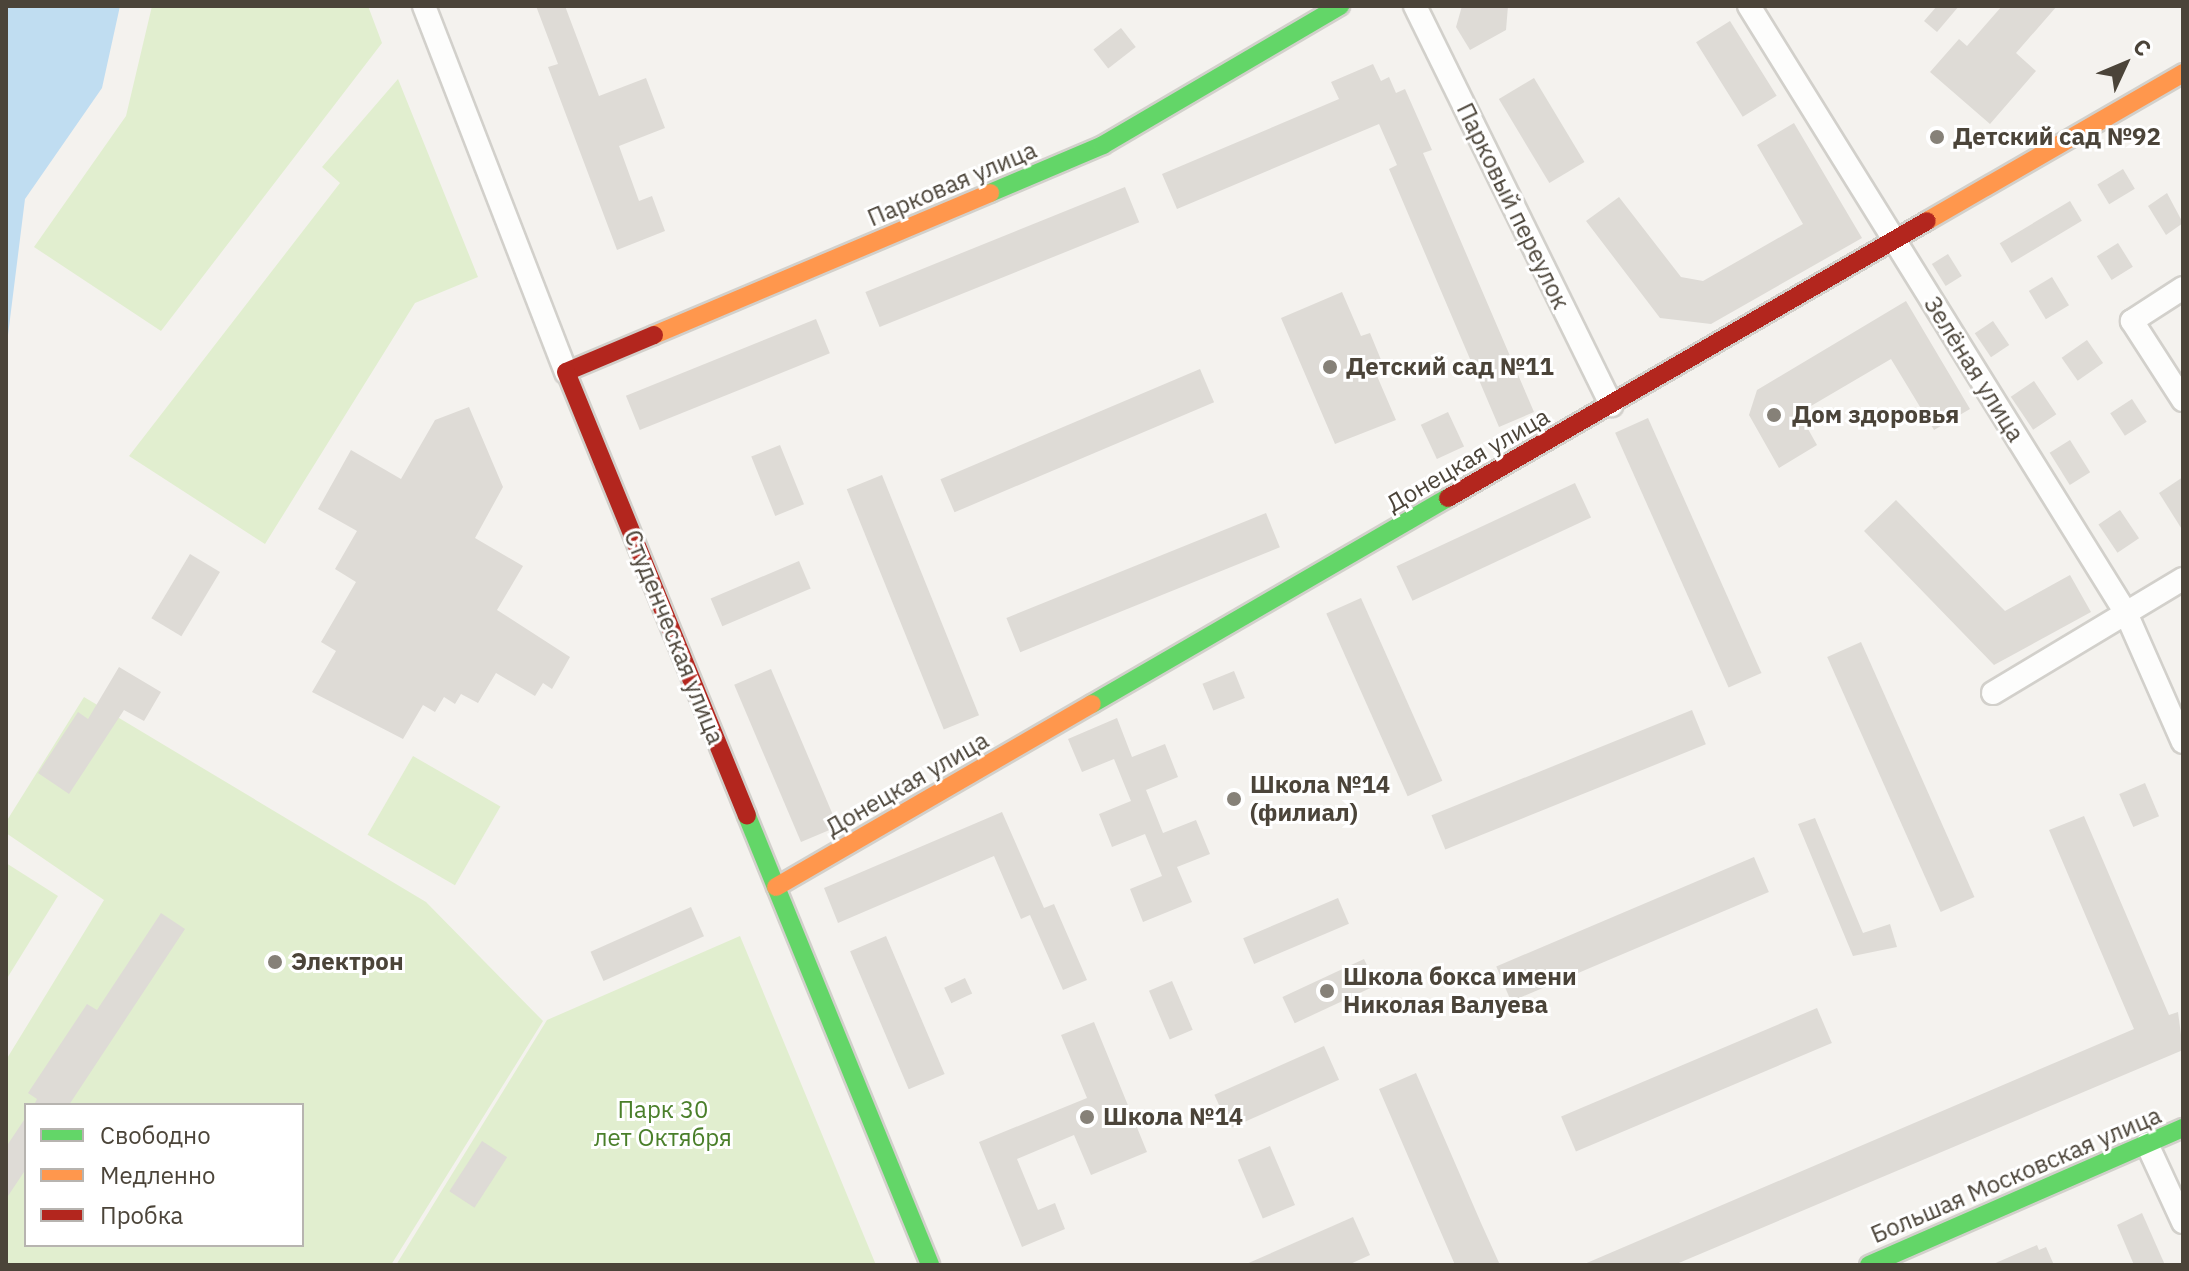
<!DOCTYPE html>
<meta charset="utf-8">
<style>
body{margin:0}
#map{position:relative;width:2189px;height:1271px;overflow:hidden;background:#f4f2ee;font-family:"IBM Plex Sans",sans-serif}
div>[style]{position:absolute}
.green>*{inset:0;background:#e1eecf;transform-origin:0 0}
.water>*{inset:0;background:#c0ddf1}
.building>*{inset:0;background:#dedbd6;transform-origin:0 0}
.roads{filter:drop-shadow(2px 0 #d2d0cb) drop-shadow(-2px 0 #d2d0cb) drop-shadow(0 2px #d2d0cb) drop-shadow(0 -2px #d2d0cb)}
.street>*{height:22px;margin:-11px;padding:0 11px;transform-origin:11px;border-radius:11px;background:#fdfdfc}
.fast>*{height:18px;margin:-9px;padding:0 9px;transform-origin:9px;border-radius:9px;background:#63d668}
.slow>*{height:18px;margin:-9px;padding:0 9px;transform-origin:9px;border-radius:9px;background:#ff974d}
.jam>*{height:18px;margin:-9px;padding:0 9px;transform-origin:9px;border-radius:9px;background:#b3261e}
.dots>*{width:22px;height:22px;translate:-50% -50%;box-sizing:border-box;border:4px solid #fff;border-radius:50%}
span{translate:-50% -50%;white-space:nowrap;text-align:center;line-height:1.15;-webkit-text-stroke:6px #fff;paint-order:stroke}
.poi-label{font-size:24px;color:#4b4439;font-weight:700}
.left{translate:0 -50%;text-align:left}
.street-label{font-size:24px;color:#4b4439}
.park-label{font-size:24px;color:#4a7f2a}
.frame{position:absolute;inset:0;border:8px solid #4b4439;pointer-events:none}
.legend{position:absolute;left:24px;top:1103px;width:280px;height:144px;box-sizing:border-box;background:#fff;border:2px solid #b7b4b0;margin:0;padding:10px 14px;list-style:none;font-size:24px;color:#4b4439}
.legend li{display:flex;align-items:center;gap:16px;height:40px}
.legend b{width:40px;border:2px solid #b7b4b0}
.north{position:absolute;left:2085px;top:24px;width:80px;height:80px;-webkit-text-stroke:6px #fff;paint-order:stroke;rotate:46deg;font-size:22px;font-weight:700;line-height:32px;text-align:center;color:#4b4439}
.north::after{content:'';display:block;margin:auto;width:28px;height:36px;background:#4b4439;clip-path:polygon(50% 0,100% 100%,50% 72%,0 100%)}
</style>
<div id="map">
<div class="green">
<div style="clip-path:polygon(152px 6px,368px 6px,382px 43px,161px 331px,34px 247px,126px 116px)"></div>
<div style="clip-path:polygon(398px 79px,478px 277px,415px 303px,265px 544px,129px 456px,340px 183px,322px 167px)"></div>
<div style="clip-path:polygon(evenodd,84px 697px,426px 902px,543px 1021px,391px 1265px,6px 1265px,6px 1060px,104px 900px,6px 833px,6px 822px,84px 697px,26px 1105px,302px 1105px,302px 1245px,26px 1245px,26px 1105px)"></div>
<div style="left:413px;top:756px;width:101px;height:91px;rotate:30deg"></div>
<div style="clip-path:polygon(6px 863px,58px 896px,6px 980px)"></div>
<div style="clip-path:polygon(740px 936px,876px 1265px,396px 1265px,547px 1020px)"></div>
</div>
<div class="water">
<div style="clip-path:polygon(6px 6px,120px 6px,102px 88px,25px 199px,6px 351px)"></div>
</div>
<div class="building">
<div style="clip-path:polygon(536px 6px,565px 6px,599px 96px,646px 78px,665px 128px,619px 146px,639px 201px,652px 196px,665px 231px,617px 250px,548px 67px,558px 64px)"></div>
<div style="clip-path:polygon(1462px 6px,1508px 6px,1506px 30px,1470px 50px,1456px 27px)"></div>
<div style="clip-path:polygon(1937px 6px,1959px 6px,1937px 32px,1924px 21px)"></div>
<div style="clip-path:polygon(2002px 6px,2057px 6px,2016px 53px,2036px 71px,1990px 124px,1930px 72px,1959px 39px,1967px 46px)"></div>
<div style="left:1730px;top:21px;width:88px;height:40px;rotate:58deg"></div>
<div style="left:1121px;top:28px;width:24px;height:35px;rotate:52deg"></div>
<div style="clip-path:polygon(1373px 64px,1381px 81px,1389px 77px,1396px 93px,1405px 89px,1432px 150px,1423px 153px,1534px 412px,1499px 427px,1389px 169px,1397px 165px,1379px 124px,1177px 209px,1162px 174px,1339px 99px,1331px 82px)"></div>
<div style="left:1534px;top:78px;width:98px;height:41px;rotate:59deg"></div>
<div style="clip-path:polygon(1794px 123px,1862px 238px,1711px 324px,1660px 318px,1586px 221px,1619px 197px,1681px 277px,1703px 281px,1803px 224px,1757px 145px)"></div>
<div style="left:2123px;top:169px;width:23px;height:30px;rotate:59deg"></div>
<div style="left:1125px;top:187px;width:38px;height:280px;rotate:68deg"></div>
<div style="clip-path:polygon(2167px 193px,2183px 223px,2166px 235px,2148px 206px)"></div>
<div style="left:2070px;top:201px;width:23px;height:82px;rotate:59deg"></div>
<div style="left:2118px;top:243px;width:28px;height:25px;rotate:58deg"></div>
<div style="left:1948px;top:254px;width:26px;height:19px;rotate:58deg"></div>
<div style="left:2052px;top:277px;width:33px;height:27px;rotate:59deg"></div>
<div style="clip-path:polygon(1342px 292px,1361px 336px,1370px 333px,1386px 372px,1377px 376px,1396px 420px,1335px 444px,1281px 318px)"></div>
<div style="clip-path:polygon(1906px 301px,1970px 409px,1934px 430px,1891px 359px,1799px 413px,1817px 445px,1779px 468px,1749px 415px,1757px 390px)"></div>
<div style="left:816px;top:319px;width:37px;height:205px;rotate:68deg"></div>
<div style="left:1993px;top:321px;width:29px;height:22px;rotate:56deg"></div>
<div style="left:2087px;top:340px;width:28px;height:31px;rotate:55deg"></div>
<div style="left:1200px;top:369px;width:36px;height:282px;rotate:67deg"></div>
<div style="left:2034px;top:381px;width:40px;height:28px;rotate:56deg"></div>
<div style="left:2132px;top:399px;width:27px;height:26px;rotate:57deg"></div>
<div style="clip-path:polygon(469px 407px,503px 487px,475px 538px,523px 566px,497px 610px,570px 657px,552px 689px,543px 683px,535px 696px,496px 673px,478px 703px,461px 694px,455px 704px,444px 697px,435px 712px,423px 705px,403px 739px,312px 692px,336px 651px,321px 642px,356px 582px,335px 569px,357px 531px,318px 509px,351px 450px,401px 479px,435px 420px)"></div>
<div style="left:1448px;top:412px;width:38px;height:30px;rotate:65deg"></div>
<div style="left:1648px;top:418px;width:279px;height:36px;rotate:66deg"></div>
<div style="left:2070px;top:440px;width:38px;height:24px;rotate:58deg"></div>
<div style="left:780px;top:445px;width:64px;height:31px;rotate:68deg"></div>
<div style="left:882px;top:475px;width:259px;height:38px;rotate:68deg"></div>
<div style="clip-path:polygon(2183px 477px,2183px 531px,2159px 493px)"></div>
<div style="left:1575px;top:483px;width:38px;height:197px;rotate:65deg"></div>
<div style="clip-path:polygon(1896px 500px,2005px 611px,2070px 575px,2091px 612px,1994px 665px,1864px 531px)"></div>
<div style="left:2120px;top:510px;width:34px;height:26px;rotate:56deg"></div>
<div style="left:1266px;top:513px;width:37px;height:280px;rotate:68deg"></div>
<div style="left:190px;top:554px;width:35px;height:75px;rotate:31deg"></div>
<div style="left:799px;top:561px;width:30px;height:96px;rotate:67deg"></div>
<div style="left:1361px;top:598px;width:200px;height:38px;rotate:66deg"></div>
<div style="left:1861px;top:642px;width:279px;height:37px;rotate:66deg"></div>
<div style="clip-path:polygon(119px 667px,161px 692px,144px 721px,124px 710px,69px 794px,38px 773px,78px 712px,88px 719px)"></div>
<div style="left:771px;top:669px;width:171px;height:40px;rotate:67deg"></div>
<div style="left:1234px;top:671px;width:29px;height:34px;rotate:68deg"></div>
<div style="left:1692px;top:710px;width:37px;height:281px;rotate:68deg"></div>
<div style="clip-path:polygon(1117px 718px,1132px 757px,1165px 744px,1178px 777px,1146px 790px,1163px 833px,1196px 820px,1210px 854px,1177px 867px,1192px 902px,1143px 922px,1130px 889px,1162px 876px,1145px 834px,1112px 847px,1099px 814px,1131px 801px,1114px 759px,1082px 772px,1068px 739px)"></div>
<div style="left:2145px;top:783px;width:36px;height:28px;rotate:67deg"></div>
<div style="clip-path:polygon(1002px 812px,1044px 908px,1054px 904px,1087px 980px,1063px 990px,1030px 915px,1021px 919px,994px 856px,838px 923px,824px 888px)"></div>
<div style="clip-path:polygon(2084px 816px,2169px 1015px,2178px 1012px,2183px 1050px,1674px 1265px,1582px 1265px,2134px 1029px,2049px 830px)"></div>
<div style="clip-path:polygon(1815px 818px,1863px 933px,1890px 924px,1897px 947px,1853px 956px,1798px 824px)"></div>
<div style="left:1754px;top:857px;width:38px;height:280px;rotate:67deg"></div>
<div style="left:1338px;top:898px;width:28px;height:103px;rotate:67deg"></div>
<div style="left:691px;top:907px;width:32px;height:110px;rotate:66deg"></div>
<div style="clip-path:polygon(161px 913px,185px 929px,69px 1105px,34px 1105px,37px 1099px,28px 1093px,87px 1004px,97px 1010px)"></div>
<div style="left:886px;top:936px;width:150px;height:39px;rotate:67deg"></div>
<div style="left:1364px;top:959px;width:29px;height:90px;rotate:65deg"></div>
<div style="left:965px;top:978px;width:17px;height:23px;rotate:65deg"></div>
<div style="left:1172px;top:981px;width:53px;height:25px;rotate:67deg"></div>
<div style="left:1817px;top:1008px;width:38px;height:278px;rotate:67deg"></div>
<div style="clip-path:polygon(1094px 1022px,1147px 1152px,1091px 1175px,1074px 1135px,1017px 1159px,1038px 1210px,1055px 1203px,1065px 1229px,1022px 1247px,979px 1142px,1087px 1098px,1061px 1035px)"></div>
<div style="left:1324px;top:1046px;width:37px;height:120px;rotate:66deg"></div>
<div style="clip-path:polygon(1416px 1073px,1481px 1223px,1500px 1265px,1455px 1265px,1379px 1089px)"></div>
<div style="clip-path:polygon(26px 1117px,26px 1169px,6px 1199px,6px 1147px)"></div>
<div style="left:482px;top:1141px;width:30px;height:60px;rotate:33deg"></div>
<div style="left:1270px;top:1146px;width:64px;height:35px;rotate:67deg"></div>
<div style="clip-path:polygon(2142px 1213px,2165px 1265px,2134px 1265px,2117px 1225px)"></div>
<div style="clip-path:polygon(1353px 1217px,1370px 1255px,1348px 1265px,1244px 1265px)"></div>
<div style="clip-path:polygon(2037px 1245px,2039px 1250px,2046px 1247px,2054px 1265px,1991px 1265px)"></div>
</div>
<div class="roads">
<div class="street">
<div style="left:424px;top:6px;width:393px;rotate:68.8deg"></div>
<div style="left:1415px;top:6px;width:445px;rotate:63.8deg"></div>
<div style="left:1749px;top:6px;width:715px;rotate:58.16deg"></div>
<div style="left:2126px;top:613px;width:141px;rotate:66.2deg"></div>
<div style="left:2183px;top:288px;width:61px;rotate:147.1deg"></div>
<div style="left:2132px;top:321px;width:94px;rotate:57.2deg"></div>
<div style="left:1993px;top:693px;width:222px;rotate:-31deg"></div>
<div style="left:2147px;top:1144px;width:86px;rotate:65.2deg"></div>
</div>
<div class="fast">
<div style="left:990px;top:193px;width:123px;rotate:-23deg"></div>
<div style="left:1103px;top:145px;width:275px;rotate:-30.4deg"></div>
<div style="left:1092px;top:704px;width:411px;rotate:-30.1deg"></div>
<div style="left:747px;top:816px;width:485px;rotate:67.8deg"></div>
<div style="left:1869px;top:1265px;width:343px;rotate:-23.6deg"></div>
</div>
<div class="slow">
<div style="left:1927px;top:221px;width:296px;rotate:-30deg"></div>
<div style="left:654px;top:335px;width:365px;rotate:-22.9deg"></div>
<div style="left:776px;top:887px;width:365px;rotate:-30.1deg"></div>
</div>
<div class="jam">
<div style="left:654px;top:335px;width:95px;rotate:157.2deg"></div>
<div style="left:566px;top:372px;width:479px;rotate:67.8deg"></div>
<div style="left:1448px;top:498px;width:553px;rotate:-30.04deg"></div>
</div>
</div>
<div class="dots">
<div style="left:1937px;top:137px;background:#868178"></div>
<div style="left:1330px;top:367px;background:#868178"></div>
<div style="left:1774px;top:415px;background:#868178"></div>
<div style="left:1234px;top:799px;background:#868178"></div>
<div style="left:275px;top:962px;background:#868178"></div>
<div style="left:1327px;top:991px;background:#868178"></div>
<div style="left:1087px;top:1117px;background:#868178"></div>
</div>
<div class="poi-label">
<span class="left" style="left:1953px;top:137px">Детский сад №92</span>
<span class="left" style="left:1346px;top:367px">Детский сад №11</span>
<span class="left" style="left:1792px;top:415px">Дом здоровья</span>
<span class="left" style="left:1250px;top:799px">Школа №14<br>(филиал)</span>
<span class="left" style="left:291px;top:962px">Электрон</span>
<span class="left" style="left:1343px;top:991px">Школа бокса имени<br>Николая Валуева</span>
<span class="left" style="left:1103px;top:1117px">Школа №14</span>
</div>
<div class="street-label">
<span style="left:952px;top:184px;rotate:-23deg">Парковая улица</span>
<span style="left:1513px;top:206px;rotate:64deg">Парковый переулок</span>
<span style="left:1974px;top:369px;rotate:58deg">Зелёная улица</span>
<span style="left:1468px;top:460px;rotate:-30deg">Донецкая улица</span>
<span style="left:674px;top:637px;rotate:68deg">Студенческая улица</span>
<span style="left:907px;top:784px;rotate:-30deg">Донецкая улица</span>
<span style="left:2016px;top:1175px;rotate:-23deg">Большая Московская улица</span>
</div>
<div class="park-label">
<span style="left:663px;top:1124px">Парк 30<br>лет Октября</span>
</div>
<div class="frame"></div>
<ul class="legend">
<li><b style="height:10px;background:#63d668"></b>Свободно</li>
<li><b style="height:10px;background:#ff974d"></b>Медленно</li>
<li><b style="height:10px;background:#b3261e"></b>Пробка</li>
</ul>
<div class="north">С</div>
</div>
